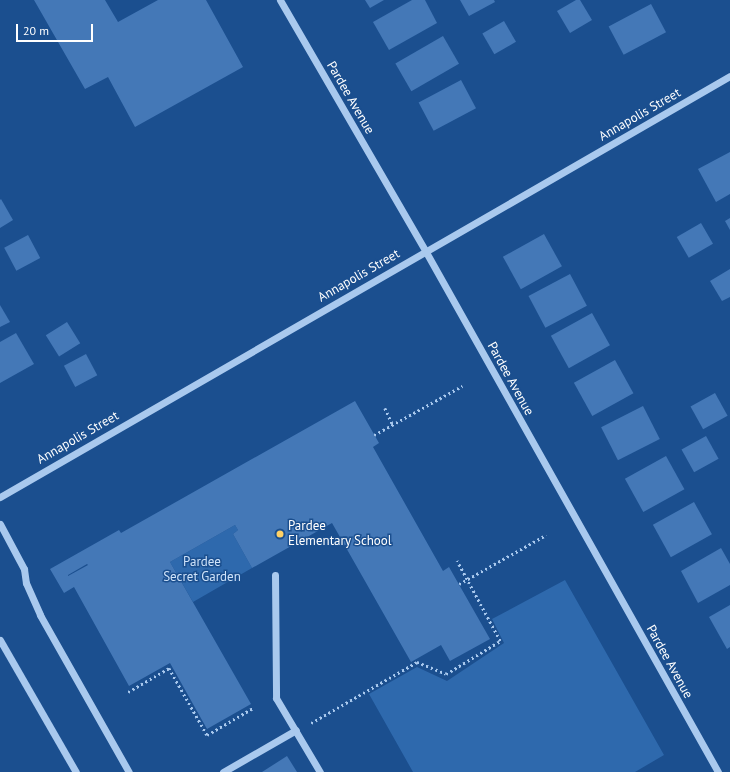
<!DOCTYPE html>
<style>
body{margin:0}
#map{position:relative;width:730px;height:772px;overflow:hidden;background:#1b4f8f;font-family:"PT Sans",sans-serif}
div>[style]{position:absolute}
.green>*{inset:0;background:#2e69ad}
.building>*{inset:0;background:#4478b7;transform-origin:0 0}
.path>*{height:2.5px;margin-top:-1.25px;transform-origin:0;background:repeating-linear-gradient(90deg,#a9c9ee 0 2px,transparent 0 5px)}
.minor>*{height:7px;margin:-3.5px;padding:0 3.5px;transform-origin:3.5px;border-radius:3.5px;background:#a9c9ee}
.dots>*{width:11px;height:11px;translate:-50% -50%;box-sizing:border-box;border:2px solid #1b4f8f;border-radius:50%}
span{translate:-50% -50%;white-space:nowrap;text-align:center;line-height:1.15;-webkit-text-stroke:3px #1b4f8f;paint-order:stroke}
.street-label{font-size:13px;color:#fff}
.poi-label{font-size:13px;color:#fff}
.left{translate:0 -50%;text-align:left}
.park-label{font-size:13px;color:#cfe3fa}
.scale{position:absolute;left:16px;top:24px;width:77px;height:18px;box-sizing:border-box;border:2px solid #fff;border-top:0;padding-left:5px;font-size:12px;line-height:14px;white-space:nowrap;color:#fff;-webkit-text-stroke:3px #1b4f8f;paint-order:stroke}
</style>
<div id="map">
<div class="green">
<div style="clip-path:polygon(235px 525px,238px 530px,233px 534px,252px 568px,193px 602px,170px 562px)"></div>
<div style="clip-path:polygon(565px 580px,664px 755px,635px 772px,413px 772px,369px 694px,417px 667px,447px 681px,504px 643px,492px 619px)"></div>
</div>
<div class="building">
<div style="clip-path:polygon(34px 0,105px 0,118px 22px,158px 0,206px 0,243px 67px,135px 127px,108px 77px,85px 89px)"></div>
<div style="clip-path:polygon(365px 0,384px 0,370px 8px)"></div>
<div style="clip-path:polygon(412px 0,425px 0,437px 23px,389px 50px,373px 22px)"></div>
<div style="clip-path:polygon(460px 0,494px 0,495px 2px,469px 16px)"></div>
<div style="clip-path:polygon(576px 0,580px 0,592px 20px,570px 33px,557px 11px)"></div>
<div style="left:651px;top:4px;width:32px;height:48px;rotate:62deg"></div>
<div style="left:504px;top:21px;width:24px;height:25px;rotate:60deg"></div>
<div style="left:443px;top:36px;width:32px;height:55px;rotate:60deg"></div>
<div style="left:461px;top:80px;width:32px;height:48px;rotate:62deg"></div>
<div style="clip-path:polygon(730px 152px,730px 194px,716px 202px,698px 169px)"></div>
<div style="clip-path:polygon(1px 199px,13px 220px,0 228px,0 200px)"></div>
<div style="clip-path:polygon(730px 218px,730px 230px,725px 221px)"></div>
<div style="left:701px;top:223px;width:24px;height:28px;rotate:60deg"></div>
<div style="left:544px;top:234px;width:37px;height:47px;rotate:61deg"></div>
<div style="left:28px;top:235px;width:26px;height:27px;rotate:62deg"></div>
<div style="clip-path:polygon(730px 269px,730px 297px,722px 301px,710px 281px)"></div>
<div style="left:570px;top:274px;width:36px;height:47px;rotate:62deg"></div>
<div style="clip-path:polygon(0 305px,10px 322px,0 327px)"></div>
<div style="left:592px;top:313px;width:37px;height:47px;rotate:61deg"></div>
<div style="left:67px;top:322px;width:25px;height:25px;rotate:58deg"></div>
<div style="clip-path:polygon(16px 333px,34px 364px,0 383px,0 342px)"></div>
<div style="left:86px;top:354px;width:24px;height:25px;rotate:62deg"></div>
<div style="left:615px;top:360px;width:38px;height:47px;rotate:61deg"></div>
<div style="left:715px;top:393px;width:26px;height:28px;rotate:61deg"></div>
<div style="clip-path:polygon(evenodd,355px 401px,379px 443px,373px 447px,443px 571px,449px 567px,490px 639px,450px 661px,441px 645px,411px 662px,332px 523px,252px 568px,233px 534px,238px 530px,235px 525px,170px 562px,251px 704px,207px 729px,170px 663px,129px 686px,74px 587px,64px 593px,50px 569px,119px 530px,121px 533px,355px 401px,87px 564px,88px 565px,68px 576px,68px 575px,87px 564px)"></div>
<div style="left:643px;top:406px;width:37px;height:47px;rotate:63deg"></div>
<div style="left:706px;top:436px;width:26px;height:28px;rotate:61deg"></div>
<div style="left:666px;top:456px;width:38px;height:47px;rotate:61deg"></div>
<div style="left:694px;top:502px;width:37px;height:47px;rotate:61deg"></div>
<div style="clip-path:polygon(721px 548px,730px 564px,730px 585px,698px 603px,681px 571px)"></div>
<div style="clip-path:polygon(730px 605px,730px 647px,727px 649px,709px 617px)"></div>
<div style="clip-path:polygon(287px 756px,297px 772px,262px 772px)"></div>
</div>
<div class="path">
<div style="left:385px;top:408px;width:19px;rotate:65deg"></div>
<div style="left:374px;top:435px;width:101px;rotate:-29.1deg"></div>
<div style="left:459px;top:584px;width:100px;rotate:-29.4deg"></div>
<div style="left:128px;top:692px;width:48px;rotate:-30.3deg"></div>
<div style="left:169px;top:668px;width:77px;rotate:60.4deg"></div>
<div style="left:207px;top:735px;width:53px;rotate:-30.4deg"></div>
<div style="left:311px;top:723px;width:122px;rotate:-29.9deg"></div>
<div style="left:417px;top:662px;width:31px;rotate:22deg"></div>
<div style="left:446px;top:674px;width:63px;rotate:-31.4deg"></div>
<div style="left:500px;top:641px;width:91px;rotate:-118.3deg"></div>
</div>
<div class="minor">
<div style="left:280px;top:0;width:291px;rotate:59.9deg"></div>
<div style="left:426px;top:252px;width:596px;rotate:60.68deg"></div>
<div style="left:0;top:497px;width:843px;rotate:-29.97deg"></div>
<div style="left:0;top:524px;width:51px;rotate:61.9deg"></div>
<div style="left:24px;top:569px;width:14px;rotate:82deg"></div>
<div style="left:26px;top:583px;width:35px;rotate:66deg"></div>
<div style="left:40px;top:615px;width:180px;rotate:60.5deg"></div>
<div style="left:275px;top:575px;width:123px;rotate:89.5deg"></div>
<div style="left:276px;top:698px;width:86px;rotate:59.3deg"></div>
<div style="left:0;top:640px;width:152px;rotate:60.1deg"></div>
<div style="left:223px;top:772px;width:84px;rotate:-29.9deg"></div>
</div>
<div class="dots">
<div style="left:280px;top:534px;background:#ffd166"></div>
</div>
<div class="street-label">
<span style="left:350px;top:98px;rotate:60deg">Pardee Avenue</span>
<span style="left:640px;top:115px;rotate:-30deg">Annapolis Street</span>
<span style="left:359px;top:276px;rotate:-30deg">Annapolis Street</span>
<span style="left:510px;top:379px;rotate:61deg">Pardee Avenue</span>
<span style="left:78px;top:438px;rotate:-30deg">Annapolis Street</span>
<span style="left:669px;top:662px;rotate:61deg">Pardee Avenue</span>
</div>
<div class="poi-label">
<span class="left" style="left:288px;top:534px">Pardee<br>Elementary School</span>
</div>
<div class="park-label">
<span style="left:202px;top:570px">Pardee<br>Secret Garden</span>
</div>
<div class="scale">20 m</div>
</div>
